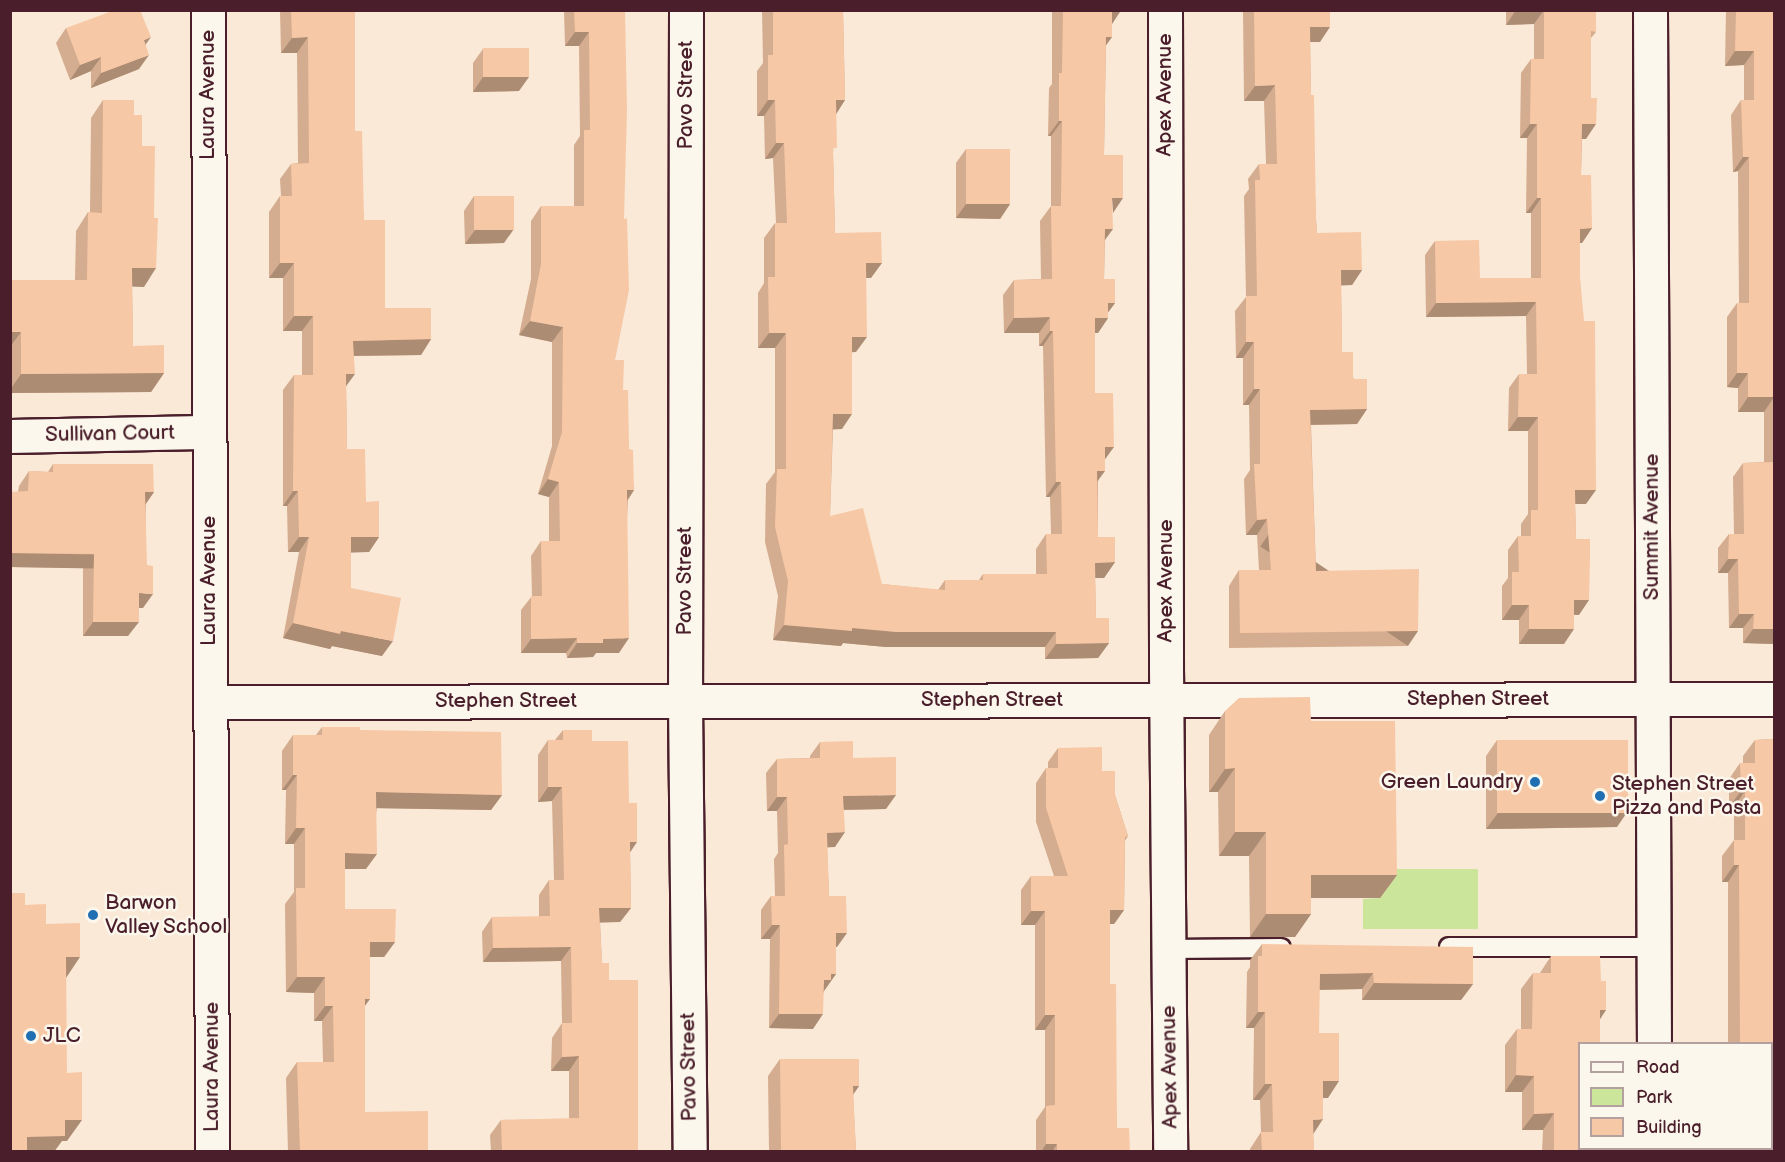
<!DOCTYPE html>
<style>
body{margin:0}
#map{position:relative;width:1785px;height:1162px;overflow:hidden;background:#fae9d7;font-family:"Balsamiq Sans",sans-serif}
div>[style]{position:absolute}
.green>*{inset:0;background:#cbe59b}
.roads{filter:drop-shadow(2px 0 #4a1f2b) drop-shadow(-2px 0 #4a1f2b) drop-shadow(0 2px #4a1f2b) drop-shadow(0 -2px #4a1f2b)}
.lane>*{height:18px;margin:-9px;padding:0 9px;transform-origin:9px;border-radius:9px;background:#fbf7ec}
.street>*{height:33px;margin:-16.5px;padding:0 16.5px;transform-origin:16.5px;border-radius:16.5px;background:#fbf7ec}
.secondary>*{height:33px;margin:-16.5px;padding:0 16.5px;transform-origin:16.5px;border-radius:16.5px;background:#fbf7ec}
.wall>*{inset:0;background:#d4ac8f}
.shaded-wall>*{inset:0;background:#ad8c74;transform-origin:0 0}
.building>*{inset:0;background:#f7c8a6;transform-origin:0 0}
.dots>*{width:16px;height:16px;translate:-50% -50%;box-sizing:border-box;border:3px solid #fbf7ec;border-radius:50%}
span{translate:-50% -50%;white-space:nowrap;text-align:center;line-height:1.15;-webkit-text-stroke:5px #fbf7ec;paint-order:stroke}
.street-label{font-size:21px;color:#4a1f2b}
.poi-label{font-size:21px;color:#4a1f2b}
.right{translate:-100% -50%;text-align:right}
.left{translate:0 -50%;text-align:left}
.frame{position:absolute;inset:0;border:12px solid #4a1f2b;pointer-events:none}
.legend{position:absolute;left:1578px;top:1042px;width:195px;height:108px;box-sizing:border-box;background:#fbf7ec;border:2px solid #b4a19f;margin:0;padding:8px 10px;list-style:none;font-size:18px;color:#4a1f2b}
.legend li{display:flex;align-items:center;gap:12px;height:30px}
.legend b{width:30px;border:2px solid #b4a19f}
</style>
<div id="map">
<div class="green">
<div style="clip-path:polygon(1380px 869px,1478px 869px,1478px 929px,1363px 929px,1363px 899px,1380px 898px)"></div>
</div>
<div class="roads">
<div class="lane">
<div style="left:1449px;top:947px;width:204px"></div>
<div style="left:1168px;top:949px;width:113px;rotate:-0.5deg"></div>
</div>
<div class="street">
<div style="left:686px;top:10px;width:691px;rotate:90.08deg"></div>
<div style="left:685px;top:701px;width:451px;rotate:89.4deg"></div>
<div style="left:1165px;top:10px;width:658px;rotate:89.91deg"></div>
<div style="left:1166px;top:668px;width:484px;rotate:89.5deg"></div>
<div style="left:1650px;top:10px;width:1034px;rotate:89.78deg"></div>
<div style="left:10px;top:436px;width:199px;rotate:-1.2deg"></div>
<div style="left:210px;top:702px;width:1564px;rotate:-0.11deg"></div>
<div style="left:1655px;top:1148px;width:4px;rotate:90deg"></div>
</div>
<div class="secondary">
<div style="left:208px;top:10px;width:1142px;rotate:89.8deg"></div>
</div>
</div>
<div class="wall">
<div style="clip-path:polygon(280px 10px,355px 10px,355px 131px,364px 220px,385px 308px,431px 339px,421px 355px,354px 356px,346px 386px,347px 449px,379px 537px,369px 552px,351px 552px,351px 588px,382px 656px,332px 646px,330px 649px,283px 638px,299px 552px,288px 552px,287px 506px,283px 506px,283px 390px,294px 375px,302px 375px,302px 331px,283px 331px,283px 278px,269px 278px,269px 212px,280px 196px,281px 196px,280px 179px,291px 164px,298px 163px,297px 53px,281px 53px)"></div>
<div style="clip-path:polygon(564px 10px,625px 10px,615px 360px,623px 390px,629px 449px,634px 490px,628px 500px,619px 653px,596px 653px,593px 657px,567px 658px,566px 653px,521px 653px,521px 610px,532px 596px,531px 556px,541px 541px,549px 541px,549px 497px,538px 494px,552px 446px,552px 342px,519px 335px,531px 279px,531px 221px,541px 206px,574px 206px,574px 145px,580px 136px,579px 46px,565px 46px)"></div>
<div style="clip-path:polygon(762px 10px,843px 10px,845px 100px,836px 113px,833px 153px,835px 233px,871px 278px,866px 278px,856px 352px,852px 352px,842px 429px,833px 429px,830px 516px,882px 584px,938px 590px,945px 580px,979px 580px,983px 574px,1036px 574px,1036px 549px,1046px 534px,1051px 534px,1050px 497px,1046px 497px,1043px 346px,1039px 346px,1039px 333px,1004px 333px,1003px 295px,1014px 280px,1041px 279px,1040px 221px,1051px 206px,1051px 136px,1048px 136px,1049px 88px,1052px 84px,1052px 10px,1120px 10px,1112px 24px,1112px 37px,1106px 45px,1104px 155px,1112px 213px,1105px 240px,1104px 279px,1115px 303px,1108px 312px,1108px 318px,1098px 333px,1095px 333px,1095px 393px,1105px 459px,1098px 481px,1098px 537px,1115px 562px,1104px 578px,1095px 578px,1096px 618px,1109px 643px,1098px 658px,1045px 659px,1045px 647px,886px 647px,843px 643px,841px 646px,773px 640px,778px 596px,765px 542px,766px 484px,775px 472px,775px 348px,758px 348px,758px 293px,764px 283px,764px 238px,775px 223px,776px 223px,773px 158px,765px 159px,764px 116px,757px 116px,757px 71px,763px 63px)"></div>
<div style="clip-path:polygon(1243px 10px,1330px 10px,1320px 42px,1310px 42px,1311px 95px,1316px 219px,1317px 233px,1362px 270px,1352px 285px,1341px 285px,1342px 352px,1367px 409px,1357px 424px,1311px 425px,1316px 571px,1408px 646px,1229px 648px,1229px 586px,1239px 570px,1259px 570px,1257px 535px,1246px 535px,1244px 479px,1250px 470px,1249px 405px,1243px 405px,1243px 358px,1236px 358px,1235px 311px,1246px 297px,1244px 196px,1249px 189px,1248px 179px,1259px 164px,1266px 164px,1264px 101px,1244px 101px)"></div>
<div style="clip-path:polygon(1506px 10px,1596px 10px,1596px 32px,1591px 38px,1586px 139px,1582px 139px,1581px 175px,1592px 228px,1582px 243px,1580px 243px,1580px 278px,1586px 504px,1575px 504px,1576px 539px,1579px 615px,1574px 615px,1564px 644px,1519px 644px,1519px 620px,1502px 620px,1502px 586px,1508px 578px,1508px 550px,1518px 536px,1521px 536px,1521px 524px,1528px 514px,1528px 431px,1508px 431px,1509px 388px,1519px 374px,1527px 374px,1526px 316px,1426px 317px,1425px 255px,1435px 241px,1480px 278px,1531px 278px,1531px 213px,1526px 213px,1527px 138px,1520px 138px,1521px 73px,1531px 59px,1534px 59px,1534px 24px,1506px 25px)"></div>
<div style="clip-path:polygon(1726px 10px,1774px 10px,1774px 644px,1743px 643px,1743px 628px,1729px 628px,1728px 573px,1718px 573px,1718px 548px,1729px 534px,1734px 534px,1733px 477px,1743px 463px,1764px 462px,1764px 412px,1738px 412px,1738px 388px,1727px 387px,1727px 317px,1737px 303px,1739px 303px,1738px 171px,1733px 172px,1731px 115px,1741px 100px,1744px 100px,1744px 65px,1725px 66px)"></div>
<div style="clip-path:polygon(66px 28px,146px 45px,139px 69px,91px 88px,91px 71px,70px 80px,56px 43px)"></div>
<div style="clip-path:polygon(483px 49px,519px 91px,473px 92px,473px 63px)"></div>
<div style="clip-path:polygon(103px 100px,134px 115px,142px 146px,144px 287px,132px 286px,133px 346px,164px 373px,151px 392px,10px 393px,10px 280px,75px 280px,76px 231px,88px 212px,90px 213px,91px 118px)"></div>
<div style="clip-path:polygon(966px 149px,1010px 204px,1000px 219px,956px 218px,956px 163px)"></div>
<div style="clip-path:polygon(474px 196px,504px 243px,465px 244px,464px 211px)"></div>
<div style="clip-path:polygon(53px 464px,154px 492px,146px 504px,143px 608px,139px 608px,128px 636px,83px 636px,83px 568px,10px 567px,10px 492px,18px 492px,19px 486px,29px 471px,48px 472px)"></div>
<div style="clip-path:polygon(1225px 711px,1311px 721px,1397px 875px,1380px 898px,1311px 898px,1311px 914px,1295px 937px,1250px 937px,1249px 856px,1219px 856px,1218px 792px,1209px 792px,1209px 735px)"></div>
<div style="clip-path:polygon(322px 727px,360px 730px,502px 795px,491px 810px,377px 808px,366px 869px,345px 869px,345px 909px,395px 942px,384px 957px,370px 957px,365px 1006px,365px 1112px,428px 1152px,288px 1152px,286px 1078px,297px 1062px,323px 1062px,322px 1021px,314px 1021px,314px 993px,286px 992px,285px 904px,294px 892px,294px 844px,285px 844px,286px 790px,282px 790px,282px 751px,293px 735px,316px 735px)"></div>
<div style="clip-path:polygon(563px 730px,592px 741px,630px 853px,631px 908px,620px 922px,600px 922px,602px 963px,609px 980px,638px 1152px,491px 1152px,490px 1135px,501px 1120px,569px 1119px,569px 1071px,551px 1071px,552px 1038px,562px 1023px,561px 961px,483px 962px,482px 932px,492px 917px,539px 917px,539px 895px,549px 880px,554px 880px,552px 801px,538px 802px,538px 755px,548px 740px,555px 740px)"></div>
<div style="clip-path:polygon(1774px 739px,1774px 1152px,1738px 1152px,1738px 1149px,1772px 1149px,1772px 1044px,1728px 1044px,1728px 882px,1722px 882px,1722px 856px,1734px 840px,1734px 807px,1729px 807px,1729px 779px,1740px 763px,1743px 763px,1743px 756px,1755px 740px)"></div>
<div style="clip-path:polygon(1497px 740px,1617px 827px,1486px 829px,1486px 756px)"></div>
<div style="clip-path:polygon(820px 742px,853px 758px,886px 809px,843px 810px,835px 847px,827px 847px,829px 896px,837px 947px,836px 947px,836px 974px,824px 991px,813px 1029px,769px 1028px,770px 939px,761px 939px,761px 910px,771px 896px,775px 896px,774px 859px,778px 853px,777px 811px,767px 811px,766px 773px,777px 759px,810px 758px,810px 756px)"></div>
<div style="clip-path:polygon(1058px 748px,1102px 771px,1115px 795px,1128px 836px,1125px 841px,1124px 910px,1114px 924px,1110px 924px,1110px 984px,1117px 1128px,1130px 1152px,1036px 1152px,1036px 1120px,1045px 1107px,1045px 1030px,1035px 1030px,1035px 925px,1021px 925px,1021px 890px,1031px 876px,1054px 876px,1036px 822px,1036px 783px,1046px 768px,1048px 768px,1048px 762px)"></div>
<div style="clip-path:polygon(1262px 944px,1473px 984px,1461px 1000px,1362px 1000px,1362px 989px,1319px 990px,1319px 1033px,1328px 1098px,1323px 1098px,1313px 1134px,1314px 1152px,1250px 1152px,1250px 1149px,1261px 1132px,1260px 1100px,1253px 1100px,1254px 1028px,1246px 1028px,1247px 972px,1250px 967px,1250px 960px)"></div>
<div style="clip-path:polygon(1551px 956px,1601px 981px,1606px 1010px,1580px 1044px,1594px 1152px,1542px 1152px,1543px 1130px,1522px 1130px,1522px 1092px,1505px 1092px,1505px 1045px,1517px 1029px,1521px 1029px,1521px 989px,1533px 973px,1540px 973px)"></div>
<div style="clip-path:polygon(780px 1059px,859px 1086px,853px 1095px,856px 1152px,769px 1152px,768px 1076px)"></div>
</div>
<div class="shaded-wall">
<div style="clip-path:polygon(1516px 10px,1544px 10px,1534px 24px,1506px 25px)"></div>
<div style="clip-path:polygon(1112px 12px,1120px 12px,1110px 27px)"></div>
<div style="clip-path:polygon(1310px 27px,1330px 27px,1320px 42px,1299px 42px)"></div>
<div style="clip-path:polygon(575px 32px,589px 32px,579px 46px,565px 46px)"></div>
<div style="clip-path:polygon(151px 37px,141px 51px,144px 40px)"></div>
<div style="clip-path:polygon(308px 37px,297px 53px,281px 53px,292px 38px)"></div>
<div style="clip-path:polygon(1106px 37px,1112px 37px,1101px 52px)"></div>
<div style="clip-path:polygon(1735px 51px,1754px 51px,1744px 65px,1725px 66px)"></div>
<div style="clip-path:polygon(149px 55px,139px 69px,91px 88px,101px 73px)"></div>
<div style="clip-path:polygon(101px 57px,91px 71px,70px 80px,80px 65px)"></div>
<div style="clip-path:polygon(483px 77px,529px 77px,519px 91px,473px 92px)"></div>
<div style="clip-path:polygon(1275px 85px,1264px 101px,1244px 101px,1255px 86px)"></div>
<div style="clip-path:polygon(768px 100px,775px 100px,764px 116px,757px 116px)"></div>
<div style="clip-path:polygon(836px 100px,845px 100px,835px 116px)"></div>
<div style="clip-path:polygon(1059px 121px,1062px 121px,1051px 136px,1048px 136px)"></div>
<div style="clip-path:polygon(1530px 124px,1537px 124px,1527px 138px,1520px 138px)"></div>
<div style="clip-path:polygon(1582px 124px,1596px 124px,1586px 139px,1572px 139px)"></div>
<div style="clip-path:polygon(776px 143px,784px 143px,773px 158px,765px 159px)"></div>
<div style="clip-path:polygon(1743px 157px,1749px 157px,1738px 171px,1733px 172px)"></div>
<div style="clip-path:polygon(1112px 198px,1123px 198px,1113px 213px)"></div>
<div style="clip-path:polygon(1537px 198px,1541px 198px,1531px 213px,1526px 213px)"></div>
<div style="clip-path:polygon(966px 204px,1010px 204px,1000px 219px,956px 218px)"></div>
<div style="clip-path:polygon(1592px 228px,1582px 243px,1569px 243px,1580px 229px)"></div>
<div style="clip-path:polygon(514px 229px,504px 243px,465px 244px,475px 230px)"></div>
<div style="clip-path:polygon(1105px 229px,1113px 229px,1102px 244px)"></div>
<div style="clip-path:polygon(280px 263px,294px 263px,283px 278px,269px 278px)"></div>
<div style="clip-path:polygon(866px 263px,882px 263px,871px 278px,855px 278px)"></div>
<div style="clip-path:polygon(132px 268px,156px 268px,144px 287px,119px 286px)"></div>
<div style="clip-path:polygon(1341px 270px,1362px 270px,1352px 285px,1330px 286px)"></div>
<div style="clip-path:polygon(1536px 302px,1526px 316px,1426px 317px,1436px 303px)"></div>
<div style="clip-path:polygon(1108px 303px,1115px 303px,1104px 318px,1108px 318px,1098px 333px,1084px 333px,1095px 318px)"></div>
<div style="clip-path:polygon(294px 316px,313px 316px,302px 331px,283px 331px)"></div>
<div style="clip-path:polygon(1050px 317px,1039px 333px,1004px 333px,1014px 318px)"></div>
<div style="clip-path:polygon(530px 321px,563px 327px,552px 342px,519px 335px)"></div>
<div style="clip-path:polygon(1050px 331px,1053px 331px,1043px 346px,1039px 346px)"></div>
<div style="clip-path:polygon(10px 332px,21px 332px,10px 347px)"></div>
<div style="clip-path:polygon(769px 333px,786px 333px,775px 348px,758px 348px)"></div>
<div style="clip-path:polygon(852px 337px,867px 337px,856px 352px,841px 353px)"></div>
<div style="clip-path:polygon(431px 339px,421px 355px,343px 356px,353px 341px)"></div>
<div style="clip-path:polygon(1246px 342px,1254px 342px,1243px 358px,1236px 358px)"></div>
<div style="clip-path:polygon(164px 373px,151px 392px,10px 393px,10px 390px,21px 374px)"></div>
<div style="clip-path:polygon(1737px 373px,1748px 373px,1738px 388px,1727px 387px)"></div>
<div style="clip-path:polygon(346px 374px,355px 374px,344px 389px)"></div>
<div style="clip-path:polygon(1254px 389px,1260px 389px,1249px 405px,1243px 405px)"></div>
<div style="clip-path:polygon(1748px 397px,1774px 397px,1764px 412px,1738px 412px)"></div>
<div style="clip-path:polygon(1367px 409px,1357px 424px,1299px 425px,1310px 410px)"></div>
<div style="clip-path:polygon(833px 414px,852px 414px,842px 429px,823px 430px)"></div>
<div style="clip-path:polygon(1518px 417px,1538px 417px,1528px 431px,1508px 431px)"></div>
<div style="clip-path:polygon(1105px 447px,1114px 447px,1103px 462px)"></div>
<div style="clip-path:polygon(1097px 471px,1105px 471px,1094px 486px)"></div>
<div style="clip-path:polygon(548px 479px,559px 482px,549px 497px,538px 494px)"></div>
<div style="clip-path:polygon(1056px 482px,1061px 482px,1050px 497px,1046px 497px)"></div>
<div style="clip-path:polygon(627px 490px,634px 490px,624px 505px)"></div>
<div style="clip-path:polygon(1575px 490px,1596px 490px,1586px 504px,1565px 504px)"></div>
<div style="clip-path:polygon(293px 491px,298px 491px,287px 506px,283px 506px)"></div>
<div style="clip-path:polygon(145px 492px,154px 492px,144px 506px)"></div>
<div style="clip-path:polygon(1267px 519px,1257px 535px,1246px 535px,1257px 520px)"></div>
<div style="clip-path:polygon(299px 537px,309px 537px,299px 552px,288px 552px)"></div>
<div style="clip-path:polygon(351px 537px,379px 537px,369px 552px,340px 553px)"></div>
<div style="left:10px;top:553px;width:84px;height:14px;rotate:1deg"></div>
<div style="clip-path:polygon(1728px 559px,1738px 559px,1728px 573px,1718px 573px)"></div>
<div style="clip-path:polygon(1115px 562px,1104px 578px,1084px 578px,1095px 563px)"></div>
<div style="clip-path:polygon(139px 593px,153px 594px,143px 608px,129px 608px)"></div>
<div style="clip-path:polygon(1574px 600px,1589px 600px,1579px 615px,1564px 614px)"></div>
<div style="clip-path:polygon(1512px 605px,1529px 605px,1519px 620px,1502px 620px)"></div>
<div style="clip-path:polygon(1739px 614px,1754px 614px,1743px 628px,1729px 628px)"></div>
<div style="clip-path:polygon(93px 622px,139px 622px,128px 636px,83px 636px)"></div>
<div style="clip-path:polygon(293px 623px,341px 631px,393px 641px,382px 656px,332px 646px,330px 649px,283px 638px)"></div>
<div style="clip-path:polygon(784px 625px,852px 628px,1056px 632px,1045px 647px,886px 647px,843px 643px,841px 646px,773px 640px)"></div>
<div style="clip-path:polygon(1529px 629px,1574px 629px,1564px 644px,1519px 644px)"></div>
<div style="clip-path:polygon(1753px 629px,1774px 629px,1774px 644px,1743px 643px)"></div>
<div style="left:1418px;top:631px;width:18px;height:178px;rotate:124deg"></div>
<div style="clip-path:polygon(577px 638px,566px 653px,521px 653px,531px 639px)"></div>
<div style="clip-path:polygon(629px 638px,619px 653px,596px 653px,593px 657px,567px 658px,577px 643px,603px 639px)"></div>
<div style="clip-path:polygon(1109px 643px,1098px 658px,1045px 659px,1056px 644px)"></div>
<div style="clip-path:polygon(1235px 768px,1218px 792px,1209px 792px,1225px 769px)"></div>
<div style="clip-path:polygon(293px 775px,297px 775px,286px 790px,282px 790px)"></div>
<div style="clip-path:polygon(548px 787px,562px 787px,552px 801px,538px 802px)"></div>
<div style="clip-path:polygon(1741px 791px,1745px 791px,1734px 807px,1729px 807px)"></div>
<div style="clip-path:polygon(376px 792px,502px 795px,491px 810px,366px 808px)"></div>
<div style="clip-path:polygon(896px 795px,886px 809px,832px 810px,843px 796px)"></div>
<div style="clip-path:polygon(777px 797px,787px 797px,777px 811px,767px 811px)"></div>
<div style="clip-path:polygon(1628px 811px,1617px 827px,1486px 829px,1498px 813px)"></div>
<div style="clip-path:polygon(296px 828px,305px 828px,294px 844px,285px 844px)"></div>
<div style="clip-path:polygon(845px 832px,835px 847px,816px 848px,827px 833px)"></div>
<div style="clip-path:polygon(1235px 832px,1266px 832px,1249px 856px,1219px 856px)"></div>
<div style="clip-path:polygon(630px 842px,637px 842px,627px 857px)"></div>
<div style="clip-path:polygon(345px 853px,377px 854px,366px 869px,334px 869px)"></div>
<div style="clip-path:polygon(1734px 865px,1739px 865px,1728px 882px,1722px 882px)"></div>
<div style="clip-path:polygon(1311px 875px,1397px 875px,1380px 898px,1294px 898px)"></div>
<div style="clip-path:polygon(599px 908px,631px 908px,620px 922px,589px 923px)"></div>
<div style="clip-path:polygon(1110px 910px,1124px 910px,1114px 924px,1100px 924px)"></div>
<div style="clip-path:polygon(1031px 911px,1045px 911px,1035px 925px,1021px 925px)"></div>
<div style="clip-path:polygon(1266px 914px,1311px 914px,1295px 937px,1250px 937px)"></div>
<div style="clip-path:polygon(772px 925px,780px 925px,770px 939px,761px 939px)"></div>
<div style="clip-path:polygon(836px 933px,847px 933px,837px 947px,825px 947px)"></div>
<div style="clip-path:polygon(370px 942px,395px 942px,384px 957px,359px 957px)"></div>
<div style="clip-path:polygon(571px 947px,561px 961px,483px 962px,493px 948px)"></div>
<div style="clip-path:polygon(66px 957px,80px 957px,66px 978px)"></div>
<div style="clip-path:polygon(1373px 973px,1362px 989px,1308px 990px,1320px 974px)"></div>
<div style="clip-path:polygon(831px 974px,836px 974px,821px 995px,824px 980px)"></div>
<div style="clip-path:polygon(297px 977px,325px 977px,314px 993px,286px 992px)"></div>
<div style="clip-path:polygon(1374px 983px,1473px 984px,1461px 1000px,1362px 1000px)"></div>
<div style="clip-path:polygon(365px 999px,370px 999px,359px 1014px)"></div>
<div style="clip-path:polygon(325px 1006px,333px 1006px,322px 1021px,314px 1021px)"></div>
<div style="clip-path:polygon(1600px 1010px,1606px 1010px,1595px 1027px)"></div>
<div style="clip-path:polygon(1258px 1012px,1265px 1012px,1254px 1028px,1246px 1028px)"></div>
<div style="clip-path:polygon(779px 1014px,823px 1014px,813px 1029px,769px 1028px)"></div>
<div style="clip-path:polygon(1045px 1015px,1055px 1015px,1045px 1030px,1035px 1030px)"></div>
<div style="clip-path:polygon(579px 1056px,569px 1071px,551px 1071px,562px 1057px)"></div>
<div style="clip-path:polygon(1516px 1075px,1534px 1076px,1522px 1092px,1505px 1092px)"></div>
<div style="clip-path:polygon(1323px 1081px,1339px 1081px,1328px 1098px,1311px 1098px)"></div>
<div style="clip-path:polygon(1265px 1084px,1272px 1084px,1260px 1100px,1253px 1100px)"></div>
<div style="clip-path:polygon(853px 1086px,859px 1086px,847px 1103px)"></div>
<div style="clip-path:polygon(1554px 1113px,1543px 1130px,1522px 1130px,1534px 1114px)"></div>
<div style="clip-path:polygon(1323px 1119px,1312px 1136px,1313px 1120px)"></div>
<div style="clip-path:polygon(65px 1120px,82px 1120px,67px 1141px,62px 1141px,54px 1152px,17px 1152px,27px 1137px)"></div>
<div style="clip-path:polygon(1046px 1144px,1057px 1144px,1052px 1152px,1041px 1152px)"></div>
<div style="clip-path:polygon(1750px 1149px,1756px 1149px,1754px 1152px,1748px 1152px)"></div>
</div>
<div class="building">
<div style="clip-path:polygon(115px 10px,140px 10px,151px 37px,144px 40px,149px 55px,101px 73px,101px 57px,80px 65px,66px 28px)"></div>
<div style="clip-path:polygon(291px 10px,355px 10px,355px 131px,362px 131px,364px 220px,385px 220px,385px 308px,431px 308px,431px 339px,353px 341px,355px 374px,346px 374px,347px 449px,365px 449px,366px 502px,379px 501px,379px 537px,351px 537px,351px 588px,401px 598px,393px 641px,341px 631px,340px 634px,293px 623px,309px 537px,299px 537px,298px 491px,293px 491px,294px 375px,313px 375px,313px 316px,294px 316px,294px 263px,280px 263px,280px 196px,292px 196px,291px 164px,309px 163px,308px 37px,292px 38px)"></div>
<div style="clip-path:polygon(574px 10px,625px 10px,627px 111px,624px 219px,627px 218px,629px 290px,615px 360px,624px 360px,623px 390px,628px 390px,629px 449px,633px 450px,634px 490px,627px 490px,629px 638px,603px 639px,603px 643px,577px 643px,577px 638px,531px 639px,531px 596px,542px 596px,541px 541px,560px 541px,559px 482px,548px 479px,562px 432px,563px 327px,530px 321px,541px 264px,541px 206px,584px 206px,584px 130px,590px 130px,589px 32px,575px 32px)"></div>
<div style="clip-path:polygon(773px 10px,843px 10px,845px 100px,836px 100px,837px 148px,833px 148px,835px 233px,881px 232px,882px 263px,866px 263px,867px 337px,852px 337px,852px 414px,833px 414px,830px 516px,863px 508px,882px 584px,945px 590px,945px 580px,983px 580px,983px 574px,1047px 574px,1046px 534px,1062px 534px,1061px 482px,1056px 482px,1053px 331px,1050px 331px,1050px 317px,1014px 318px,1014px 280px,1052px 279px,1051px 206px,1061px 206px,1062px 121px,1059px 121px,1059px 73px,1062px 73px,1063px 10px,1120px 10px,1120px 12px,1112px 12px,1112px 37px,1106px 37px,1104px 155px,1123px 155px,1123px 198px,1112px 198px,1113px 229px,1105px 229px,1104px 279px,1115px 279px,1115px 303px,1108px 303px,1108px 318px,1095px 318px,1095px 393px,1113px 393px,1114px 447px,1105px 447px,1105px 471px,1097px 471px,1098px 537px,1115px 537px,1115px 562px,1095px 563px,1096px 618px,1109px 618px,1109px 643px,1056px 644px,1056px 632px,896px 632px,852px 628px,852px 631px,784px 625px,788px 581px,775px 527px,777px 469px,786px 469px,786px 333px,769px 333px,768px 277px,775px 277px,775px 223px,787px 223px,784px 143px,776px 143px,775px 100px,768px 100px,768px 55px,773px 55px)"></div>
<div style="clip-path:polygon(1254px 10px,1330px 10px,1330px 27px,1310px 27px,1311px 95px,1314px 95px,1316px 219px,1317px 233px,1361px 232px,1362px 270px,1341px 270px,1342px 352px,1353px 352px,1353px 379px,1367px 379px,1367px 409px,1310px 410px,1316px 571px,1419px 569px,1418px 631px,1240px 633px,1239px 570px,1271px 570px,1267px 519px,1257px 520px,1254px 464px,1260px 464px,1260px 389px,1254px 389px,1254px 342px,1246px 342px,1246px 296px,1257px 296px,1255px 180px,1260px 180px,1259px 164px,1277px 164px,1275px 85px,1255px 86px)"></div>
<div style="clip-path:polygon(1544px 10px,1596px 10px,1596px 32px,1591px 31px,1591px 98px,1597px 98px,1596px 124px,1582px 124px,1581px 175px,1591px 175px,1592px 228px,1580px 229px,1580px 278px,1584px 321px,1595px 321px,1596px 490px,1575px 490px,1576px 539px,1590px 539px,1590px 558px,1589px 600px,1574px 600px,1574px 629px,1529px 629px,1529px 605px,1512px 605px,1512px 572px,1519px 572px,1518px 536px,1531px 536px,1531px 510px,1538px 510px,1538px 417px,1518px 417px,1519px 374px,1537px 374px,1536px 302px,1436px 303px,1435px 241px,1479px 240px,1480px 278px,1541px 278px,1541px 198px,1537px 198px,1537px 124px,1530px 124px,1531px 59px,1544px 59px)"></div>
<div style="clip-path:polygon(1736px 10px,1774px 10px,1774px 629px,1753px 629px,1754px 614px,1739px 614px,1738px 559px,1728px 559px,1729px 534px,1744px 534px,1743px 463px,1774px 462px,1774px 397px,1748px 397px,1748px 373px,1737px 373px,1737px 303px,1749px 303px,1749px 157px,1743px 157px,1741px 100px,1754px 100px,1754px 51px,1735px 51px)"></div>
<div style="left:529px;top:48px;width:29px;height:46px;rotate:90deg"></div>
<div style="clip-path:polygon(103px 100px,134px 100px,134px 115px,142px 115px,142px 146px,155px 146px,154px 218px,158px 218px,156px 268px,132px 268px,133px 346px,164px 345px,164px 373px,21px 374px,21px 332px,10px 332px,10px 280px,87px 280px,88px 212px,102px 213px)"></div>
<div style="left:966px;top:149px;width:44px;height:55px"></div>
<div style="left:474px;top:196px;width:40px;height:34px"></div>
<div style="clip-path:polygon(53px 464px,153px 464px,154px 492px,145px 492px,147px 565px,153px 566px,153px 594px,139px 593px,139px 622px,93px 622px,94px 554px,10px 553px,10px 492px,28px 491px,29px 471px,53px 472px)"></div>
<div style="clip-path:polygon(1310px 697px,1311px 721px,1395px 721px,1397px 875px,1311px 875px,1311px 914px,1266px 914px,1266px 832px,1235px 832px,1235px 768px,1225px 769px,1225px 711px,1239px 698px)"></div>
<div style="clip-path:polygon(322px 727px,360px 727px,360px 730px,501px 732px,502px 795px,376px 792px,377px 854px,345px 853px,345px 909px,396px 909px,395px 942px,370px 942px,370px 999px,365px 999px,365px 1112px,428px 1111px,428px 1152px,300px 1152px,297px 1062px,334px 1062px,333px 1006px,325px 1006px,325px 977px,297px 977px,296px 888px,305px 888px,305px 828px,296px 828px,297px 775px,293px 775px,293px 735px,322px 735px)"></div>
<div style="clip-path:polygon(563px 730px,592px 730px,592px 741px,628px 741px,629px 803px,637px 803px,637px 842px,630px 842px,631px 908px,599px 908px,602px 963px,609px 963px,609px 980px,638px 980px,638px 1152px,502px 1152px,501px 1120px,579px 1118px,579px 1056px,562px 1057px,562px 1023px,572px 1023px,571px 947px,493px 948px,492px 917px,550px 916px,549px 880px,564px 880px,562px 787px,548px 787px,548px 740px,563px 740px)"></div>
<div style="clip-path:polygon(1774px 739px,1774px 1152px,1756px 1152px,1756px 1149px,1750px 1149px,1772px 1149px,1772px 1044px,1740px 1044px,1739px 865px,1734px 865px,1734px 840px,1745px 840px,1745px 791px,1741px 791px,1740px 763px,1755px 763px,1755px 740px)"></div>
<div style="left:1497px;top:740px;width:131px;height:73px"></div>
<div style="clip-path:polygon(853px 741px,853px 758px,896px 757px,896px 795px,843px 796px,845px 832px,827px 833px,829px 896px,846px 896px,847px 933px,836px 933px,836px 974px,831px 974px,831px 980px,824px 980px,823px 1014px,779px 1014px,780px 925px,772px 925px,771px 896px,785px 896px,784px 845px,788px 844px,787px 797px,777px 797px,777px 759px,820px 758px,820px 742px)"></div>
<div style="clip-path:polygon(1102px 747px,1102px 771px,1115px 771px,1115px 795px,1128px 836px,1125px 837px,1124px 910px,1110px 910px,1110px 984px,1116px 984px,1117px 1128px,1129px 1128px,1130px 1152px,1057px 1152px,1057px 1144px,1046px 1144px,1046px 1106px,1055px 1105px,1055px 1015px,1045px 1015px,1045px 911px,1031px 911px,1031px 876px,1068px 876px,1046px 808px,1046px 768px,1058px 768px,1058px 748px)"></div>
<div style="clip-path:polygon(10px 893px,25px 893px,25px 905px,46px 904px,46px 924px,80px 923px,80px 957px,66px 957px,67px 1073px,82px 1072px,82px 1120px,65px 1120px,65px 1136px,27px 1137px,27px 1152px,10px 1152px)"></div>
<div style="clip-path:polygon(1262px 944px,1473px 947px,1473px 984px,1374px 983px,1373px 973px,1320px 974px,1319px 1033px,1339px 1033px,1339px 1081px,1323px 1081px,1323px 1119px,1313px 1120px,1314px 1152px,1262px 1152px,1261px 1132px,1273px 1132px,1272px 1084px,1265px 1084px,1265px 1012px,1258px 1012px,1258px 956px,1262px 956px)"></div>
<div style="clip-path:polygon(1551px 956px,1600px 956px,1601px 981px,1606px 981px,1606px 1010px,1600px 1010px,1600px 1044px,1580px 1044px,1580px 1149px,1594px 1149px,1594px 1152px,1554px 1152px,1554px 1113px,1534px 1114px,1534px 1076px,1516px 1075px,1517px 1029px,1532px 1029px,1533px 973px,1551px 973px)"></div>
<div style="clip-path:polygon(780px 1059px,859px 1059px,859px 1086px,853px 1086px,856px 1152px,781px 1152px)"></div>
</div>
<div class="dots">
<div style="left:1535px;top:782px;background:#1f6fb2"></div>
<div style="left:1600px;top:796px;background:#1f6fb2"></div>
<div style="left:93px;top:915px;background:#1f6fb2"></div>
<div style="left:31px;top:1036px;background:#1f6fb2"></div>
</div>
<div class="street-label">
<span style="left:208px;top:95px;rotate:-90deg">Laura Avenue</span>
<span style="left:686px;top:95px;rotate:-90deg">Pavo Street</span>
<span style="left:1165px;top:95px;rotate:-90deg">Apex Avenue</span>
<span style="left:110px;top:434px;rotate:-1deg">Sullivan Court</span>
<span style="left:1652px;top:527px;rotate:-90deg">Summit Avenue</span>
<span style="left:209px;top:581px;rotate:-90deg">Laura Avenue</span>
<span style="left:685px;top:581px;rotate:-90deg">Pavo Street</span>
<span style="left:1166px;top:581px;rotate:-90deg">Apex Avenue</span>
<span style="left:1478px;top:699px">Stephen Street</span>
<span style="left:992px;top:700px">Stephen Street</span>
<span style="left:506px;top:701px">Stephen Street</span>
<span style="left:212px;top:1067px;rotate:-90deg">Laura Avenue</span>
<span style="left:689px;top:1067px;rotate:-91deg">Pavo Street</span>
<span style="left:1170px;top:1067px;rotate:-91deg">Apex Avenue</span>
</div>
<div class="poi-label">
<span class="right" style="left:1523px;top:782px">Green Laundry</span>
<span class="left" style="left:1612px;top:796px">Stephen Street<br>Pizza and Pasta</span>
<span class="left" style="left:105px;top:915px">Barwon<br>Valley School</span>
<span class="left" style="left:43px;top:1036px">JLC</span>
</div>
<div class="frame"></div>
<ul class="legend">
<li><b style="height:8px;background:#fbf7ec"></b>Road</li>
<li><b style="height:16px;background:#cbe59b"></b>Park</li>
<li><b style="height:16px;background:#f7c8a6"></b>Building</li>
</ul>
</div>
